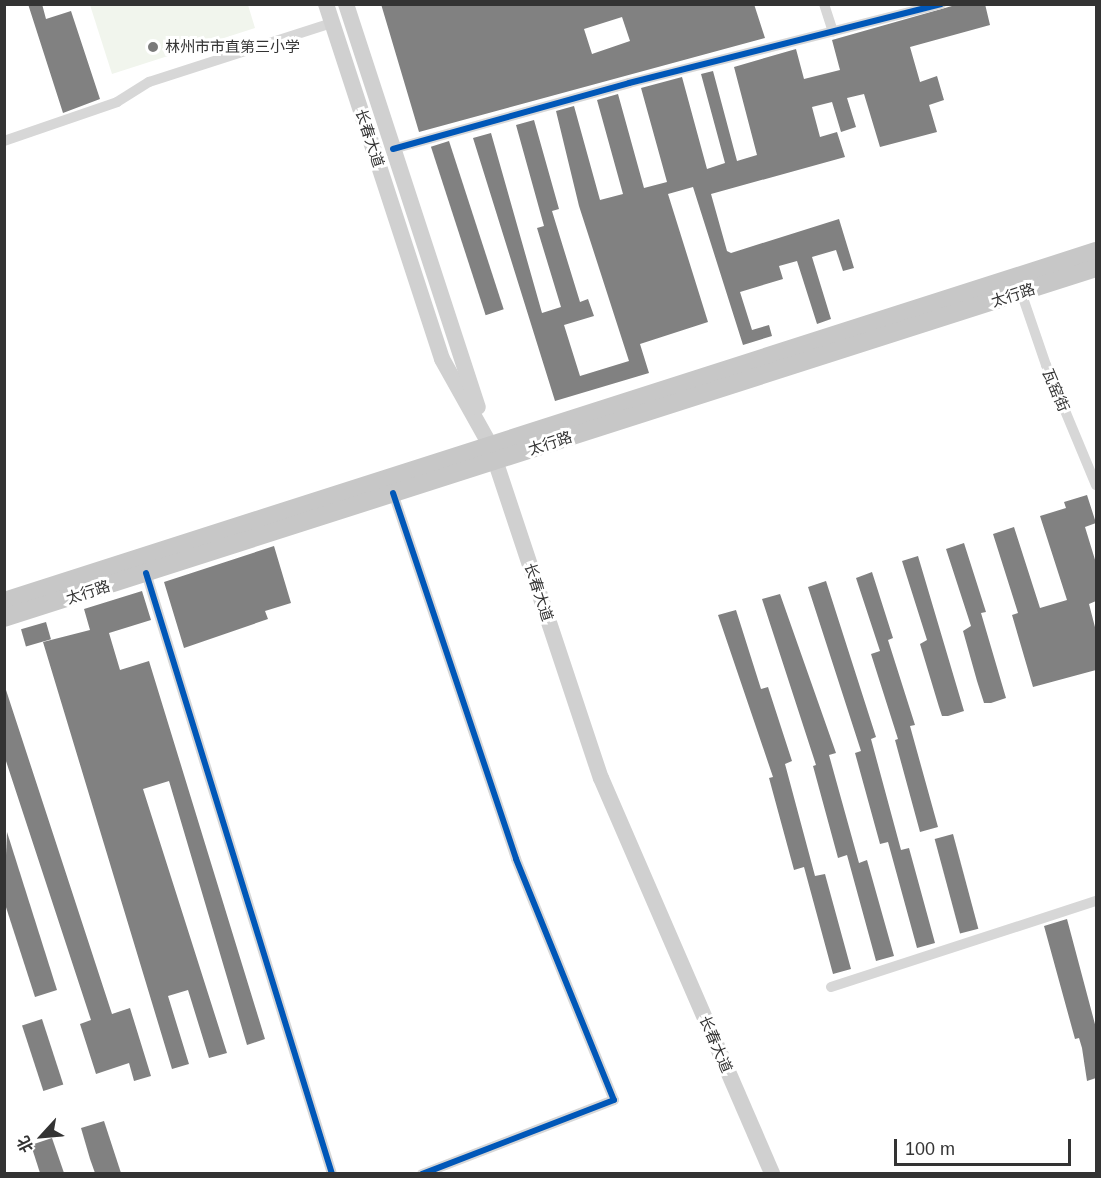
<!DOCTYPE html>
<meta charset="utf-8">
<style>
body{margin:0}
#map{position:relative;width:1101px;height:1178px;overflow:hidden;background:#fff;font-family:Arial,"Noto Sans SC",sans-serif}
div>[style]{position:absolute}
.green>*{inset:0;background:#f1f5ed}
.building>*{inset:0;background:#818181;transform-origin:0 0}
.minor>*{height:10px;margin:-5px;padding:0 5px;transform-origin:5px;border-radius:5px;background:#d7d7d7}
.secondary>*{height:16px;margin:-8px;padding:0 8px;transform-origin:8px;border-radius:8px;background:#d0d0d0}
.trunk>*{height:18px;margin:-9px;padding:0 9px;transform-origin:9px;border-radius:9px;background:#c7c7c7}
.cycleway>*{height:6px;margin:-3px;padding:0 3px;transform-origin:3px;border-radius:3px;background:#0057b8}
.dots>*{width:16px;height:16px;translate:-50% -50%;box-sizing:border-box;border:3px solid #fff;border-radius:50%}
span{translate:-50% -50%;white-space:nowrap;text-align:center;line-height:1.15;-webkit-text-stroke:6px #fff;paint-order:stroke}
.poi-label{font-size:15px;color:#333}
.left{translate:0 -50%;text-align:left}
.street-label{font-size:15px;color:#333}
.frame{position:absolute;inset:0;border:6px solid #333;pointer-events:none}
.north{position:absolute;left:12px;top:1106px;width:60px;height:60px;-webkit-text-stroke:4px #fff;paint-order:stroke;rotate:244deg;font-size:16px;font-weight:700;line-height:24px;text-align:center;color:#333}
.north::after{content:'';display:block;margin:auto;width:21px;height:27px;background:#333;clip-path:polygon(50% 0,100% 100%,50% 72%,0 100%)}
.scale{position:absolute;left:894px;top:1139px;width:177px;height:27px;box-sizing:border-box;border:3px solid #333;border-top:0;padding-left:8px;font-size:18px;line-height:21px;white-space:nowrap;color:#333;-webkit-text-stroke:4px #fff;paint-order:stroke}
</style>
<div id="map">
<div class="green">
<div style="clip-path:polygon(90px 5px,248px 5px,255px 28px,112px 74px)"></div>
</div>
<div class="building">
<div style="clip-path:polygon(28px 4px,42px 4px,46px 19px,71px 11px,100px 99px,63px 113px)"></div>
<div style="clip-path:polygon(evenodd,381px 4px,754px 4px,765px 38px,419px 132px,381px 4px,622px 17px,630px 41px,592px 54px,584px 29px,622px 17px)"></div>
<div style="clip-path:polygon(959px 4px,985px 4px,990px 25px,910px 47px,920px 82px,937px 76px,944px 100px,929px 105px,937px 132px,880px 147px,864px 94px,847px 98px,856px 127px,841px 132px,832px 102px,812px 107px,820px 137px,837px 132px,845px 157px,711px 194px,727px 251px,731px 253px,839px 219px,854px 268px,843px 271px,836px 250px,812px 257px,831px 319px,817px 324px,797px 261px,779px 266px,783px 279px,740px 292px,752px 330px,769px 325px,772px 336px,743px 345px,693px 187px,668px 194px,708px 322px,640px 344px,649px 373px,555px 401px,473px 138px,491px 133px,542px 313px,561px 307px,537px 228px,544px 226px,516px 125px,534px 120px,559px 209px,552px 211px,580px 302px,588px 299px,594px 316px,564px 325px,580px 376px,629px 361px,579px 206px,556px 111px,574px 106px,600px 200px,623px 194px,597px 100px,618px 94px,644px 188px,667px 182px,641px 88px,682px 77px,707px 169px,725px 163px,701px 74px,713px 71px,737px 161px,757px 155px,734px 67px,796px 49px,804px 79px,840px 70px,832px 40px)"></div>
<div style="left:449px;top:141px;width:177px;height:19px;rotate:72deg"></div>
<div style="clip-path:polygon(1087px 495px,1096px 523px,1085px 527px,1096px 563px,1096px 601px,1089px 604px,1096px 631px,1096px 670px,1033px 687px,1012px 615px,1018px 613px,993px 534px,1014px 527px,1040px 608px,1067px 600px,1040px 516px,1066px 508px,1064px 502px)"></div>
<div style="clip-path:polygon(964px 543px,986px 612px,981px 613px,1006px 698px,991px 703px,984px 703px,977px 681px,963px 631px,971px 626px,946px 549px)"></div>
<div style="clip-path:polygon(274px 546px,291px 603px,265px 611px,268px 619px,184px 648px,164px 582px)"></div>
<div style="clip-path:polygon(918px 556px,964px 711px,948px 716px,942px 716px,939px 707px,920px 644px,927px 640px,902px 561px)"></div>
<div style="clip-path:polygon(872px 572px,893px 638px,888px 640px,915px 725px,910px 726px,938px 827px,920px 832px,895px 740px,898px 739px,871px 654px,880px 651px,856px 578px)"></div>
<div style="clip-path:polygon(826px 581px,876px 737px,871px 739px,901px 850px,909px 848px,935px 943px,917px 948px,888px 842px,880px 844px,855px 753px,861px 751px,808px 587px)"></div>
<div style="clip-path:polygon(142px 591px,151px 620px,109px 633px,120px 670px,149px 661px,265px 1039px,247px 1045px,169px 781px,143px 789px,227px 1053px,209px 1058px,188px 990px,168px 996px,189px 1064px,172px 1069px,43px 642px,90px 630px,84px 609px)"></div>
<div style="clip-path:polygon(780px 594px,836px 753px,829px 755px,859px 863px,867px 860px,894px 956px,876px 961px,847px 855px,838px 858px,813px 766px,816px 765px,762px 599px)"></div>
<div style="clip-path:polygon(736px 610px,761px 689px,768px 687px,792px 761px,785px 764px,815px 876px,825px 874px,851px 969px,833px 974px,804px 867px,794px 870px,769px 778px,773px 777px,718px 615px)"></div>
<div style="left:46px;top:622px;width:18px;height:26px;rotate:74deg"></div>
<div style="clip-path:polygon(6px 690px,112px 1014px,130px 1008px,151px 1076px,134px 1081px,129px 1063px,96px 1074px,80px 1024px,91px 1020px,4px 755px)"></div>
<div style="clip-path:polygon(7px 832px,57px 990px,35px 997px,4px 901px)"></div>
<div style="left:953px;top:834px;width:98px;height:19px;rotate:75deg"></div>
<div style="clip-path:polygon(1067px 919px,1096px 1028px,1096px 1078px,1087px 1081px,1082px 1048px,1079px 1038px,1075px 1039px,1044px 926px)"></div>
<div style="left:42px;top:1019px;width:69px;height:21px;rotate:72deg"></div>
<div style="clip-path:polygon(104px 1121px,121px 1173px,95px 1173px,90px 1159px,81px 1128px)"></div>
<div style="clip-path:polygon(52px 1138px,64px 1173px,40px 1173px,31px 1145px)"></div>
</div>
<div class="minor">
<div style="left:824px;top:4px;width:29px;rotate:72deg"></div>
<div style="left:4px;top:141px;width:120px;rotate:-19deg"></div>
<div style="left:117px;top:102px;width:38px;rotate:-32deg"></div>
<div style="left:149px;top:82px;width:192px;rotate:-17.9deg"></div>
<div style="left:393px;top:149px;width:245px;rotate:-15.6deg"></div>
<div style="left:629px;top:83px;width:322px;rotate:-14.2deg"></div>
<div style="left:1021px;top:292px;width:77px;rotate:71.1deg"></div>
<div style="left:1046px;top:365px;width:130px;rotate:67.4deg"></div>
<div style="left:393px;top:493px;width:386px;rotate:71.4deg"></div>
<div style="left:516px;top:859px;width:260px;rotate:67.9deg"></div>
<div style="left:614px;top:1100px;width:206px;rotate:158.9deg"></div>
<div style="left:146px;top:573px;width:629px;rotate:72.8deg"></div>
<div style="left:831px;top:987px;width:279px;rotate:-18deg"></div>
</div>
<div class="secondary">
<div style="left:326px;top:4px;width:373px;rotate:71.9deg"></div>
<div style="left:442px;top:359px;width:98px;rotate:60.8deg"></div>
<div style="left:490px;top:445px;width:351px;rotate:71.6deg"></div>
<div style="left:601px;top:778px;width:431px;rotate:66.6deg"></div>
<div style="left:346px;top:4px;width:424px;rotate:71.9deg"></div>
</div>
<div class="trunk">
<div style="left:4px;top:601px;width:1147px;rotate:-17.77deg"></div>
<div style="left:4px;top:618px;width:1147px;rotate:-17.77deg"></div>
</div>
<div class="cycleway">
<div style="left:393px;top:149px;width:245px;rotate:-15.6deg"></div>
<div style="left:629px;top:83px;width:322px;rotate:-14.2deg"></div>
<div style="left:393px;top:493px;width:386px;rotate:71.4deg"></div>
<div style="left:516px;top:859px;width:260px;rotate:67.9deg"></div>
<div style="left:614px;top:1100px;width:206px;rotate:158.9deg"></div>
<div style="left:146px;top:573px;width:629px;rotate:72.8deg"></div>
</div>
<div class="dots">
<div style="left:153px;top:47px;background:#7a7a7a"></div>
</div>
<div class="poi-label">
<span class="left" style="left:165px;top:47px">林州市市直第三小学</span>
</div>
<div class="street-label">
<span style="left:370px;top:138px;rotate:72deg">长春大道</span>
<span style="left:1013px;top:295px;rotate:-18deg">太行路</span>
<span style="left:1056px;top:390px;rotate:67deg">瓦窑街</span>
<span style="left:550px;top:443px;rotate:-18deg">太行路</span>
<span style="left:88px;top:592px;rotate:-18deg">太行路</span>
<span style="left:539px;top:592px;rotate:72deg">长春大道</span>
<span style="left:716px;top:1044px;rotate:67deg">长春大道</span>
</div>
<div class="frame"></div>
<div class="north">北</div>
<div class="scale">100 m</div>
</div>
